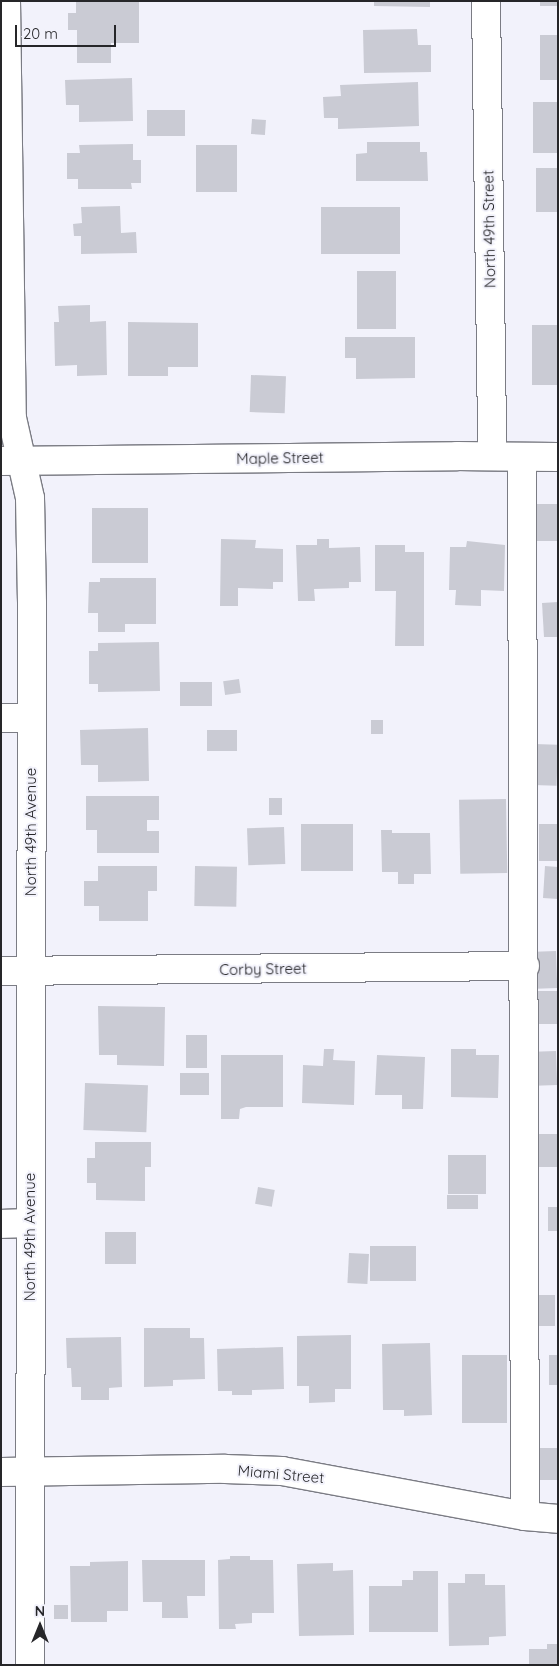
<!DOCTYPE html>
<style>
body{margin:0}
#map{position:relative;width:559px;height:1666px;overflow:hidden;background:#f2f2fb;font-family:Quicksand,sans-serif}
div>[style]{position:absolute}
.building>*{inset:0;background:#cacbd4;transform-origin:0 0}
.roads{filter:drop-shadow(1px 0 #7b7c84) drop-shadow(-1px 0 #7b7c84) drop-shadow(0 1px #7b7c84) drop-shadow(0 -1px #7b7c84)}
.minor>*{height:28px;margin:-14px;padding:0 14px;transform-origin:14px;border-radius:14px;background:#fff}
span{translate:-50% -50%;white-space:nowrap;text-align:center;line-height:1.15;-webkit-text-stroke:4px #f2f2fb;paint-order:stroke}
.street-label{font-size:15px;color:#262629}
.frame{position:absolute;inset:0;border:2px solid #262629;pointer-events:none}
.north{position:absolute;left:15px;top:1601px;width:50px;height:50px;-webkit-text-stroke:4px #f2f2fb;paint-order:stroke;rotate:0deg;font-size:14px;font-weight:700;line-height:20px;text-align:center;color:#262629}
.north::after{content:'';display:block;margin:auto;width:18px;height:22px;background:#262629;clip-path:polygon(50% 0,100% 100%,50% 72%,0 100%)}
.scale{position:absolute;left:15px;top:25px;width:101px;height:22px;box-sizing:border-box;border:2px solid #262629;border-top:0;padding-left:6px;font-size:15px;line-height:18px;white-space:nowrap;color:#262629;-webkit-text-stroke:4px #f2f2fb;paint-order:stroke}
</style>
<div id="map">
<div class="building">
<div style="clip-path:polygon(76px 1px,139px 1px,139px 43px,111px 43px,111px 63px,77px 63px,77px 30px,68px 30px,68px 13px,76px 13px)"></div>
<div style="clip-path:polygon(374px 1px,430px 1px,430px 7px,374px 6px)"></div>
<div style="left:540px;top:1px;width:18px;height:5px"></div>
<div style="clip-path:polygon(417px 29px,418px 45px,431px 45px,431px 72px,364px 73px,363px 30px)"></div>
<div style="left:558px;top:35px;width:45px;height:18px;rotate:90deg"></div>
<div style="clip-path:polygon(132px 78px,133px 121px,79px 122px,79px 105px,66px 105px,65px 80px)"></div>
<div style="clip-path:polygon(418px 82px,419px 126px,338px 129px,338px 118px,324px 118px,323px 97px,341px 96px,340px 85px)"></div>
<div style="left:558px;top:102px;width:51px;height:25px;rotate:90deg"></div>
<div style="left:147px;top:110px;width:38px;height:26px"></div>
<div style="left:252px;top:119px;width:14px;height:15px;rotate:4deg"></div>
<div style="clip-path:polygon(367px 142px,420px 142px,420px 152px,427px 152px,428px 181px,356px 181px,356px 154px,367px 153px)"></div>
<div style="clip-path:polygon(133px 144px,133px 160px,141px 160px,141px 183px,131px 183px,132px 189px,78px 189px,78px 179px,67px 179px,67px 153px,80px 153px,79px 145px)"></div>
<div style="left:196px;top:145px;width:41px;height:47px"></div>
<div style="left:536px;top:168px;width:22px;height:44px"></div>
<div style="clip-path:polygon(120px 206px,121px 233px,136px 232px,137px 253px,81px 254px,81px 236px,74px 236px,73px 224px,82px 223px,81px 207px)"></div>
<div style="left:400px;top:207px;width:47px;height:79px;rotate:90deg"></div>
<div style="left:357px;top:271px;width:39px;height:58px"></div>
<div style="clip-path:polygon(90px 305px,90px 322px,106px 321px,107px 375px,77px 376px,77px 365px,55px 366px,54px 322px,59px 322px,58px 306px)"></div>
<div style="clip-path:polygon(128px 322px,198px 323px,198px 367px,168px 367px,168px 376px,128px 376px)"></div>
<div style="left:532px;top:325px;width:26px;height:60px"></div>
<div style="clip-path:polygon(345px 337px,415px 337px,415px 378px,356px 379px,356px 358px,345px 358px)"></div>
<div style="left:251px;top:375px;width:35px;height:37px;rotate:2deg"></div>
<div style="left:558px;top:504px;width:37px;height:25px;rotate:90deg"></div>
<div style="left:92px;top:508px;width:56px;height:55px"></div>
<div style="clip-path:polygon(221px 539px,256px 540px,255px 548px,283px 549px,283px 582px,273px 582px,273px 589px,238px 588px,238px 606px,220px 606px)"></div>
<div style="clip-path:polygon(317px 539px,329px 539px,329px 548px,360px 547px,361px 582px,349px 582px,349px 588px,314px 589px,315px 601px,298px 601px,296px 545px,317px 545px)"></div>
<div style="clip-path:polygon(467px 541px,505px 545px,504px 591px,481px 590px,481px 606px,455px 605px,456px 590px,449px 590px,450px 547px,466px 547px)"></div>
<div style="clip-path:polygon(375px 545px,405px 545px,405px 552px,424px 552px,424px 646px,395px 646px,396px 591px,375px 591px)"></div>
<div style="clip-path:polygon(100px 578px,156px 578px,156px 624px,125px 624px,125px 632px,98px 632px,98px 613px,88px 613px,89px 582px,100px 582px)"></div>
<div style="clip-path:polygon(558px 602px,558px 637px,544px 637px,542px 603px)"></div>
<div style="clip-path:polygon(159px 642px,160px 691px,98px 692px,98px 684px,89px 684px,89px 651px,98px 651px,98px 643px)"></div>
<div style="left:239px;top:679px;width:14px;height:16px;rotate:82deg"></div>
<div style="left:180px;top:682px;width:32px;height:24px"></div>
<div style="left:371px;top:720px;width:12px;height:14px"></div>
<div style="clip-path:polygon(148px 728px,149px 781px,98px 782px,98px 765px,81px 765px,80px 730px)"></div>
<div style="left:207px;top:730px;width:30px;height:21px"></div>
<div style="left:534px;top:744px;width:24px;height:41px;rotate:2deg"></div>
<div style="clip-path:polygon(86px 796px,159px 796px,159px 820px,147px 820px,147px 831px,159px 831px,159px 853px,97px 853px,97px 830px,86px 830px)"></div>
<div style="left:282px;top:798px;width:17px;height:13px;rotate:90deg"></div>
<div style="left:506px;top:799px;width:74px;height:47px;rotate:89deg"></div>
<div style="left:301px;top:824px;width:52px;height:47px"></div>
<div style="left:539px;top:824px;width:19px;height:37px"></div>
<div style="left:284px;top:827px;width:37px;height:37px;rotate:88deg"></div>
<div style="clip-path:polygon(381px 830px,392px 830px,392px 833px,430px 833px,431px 874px,414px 874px,414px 884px,398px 884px,398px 872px,382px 872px)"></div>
<div style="clip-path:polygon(98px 866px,157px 866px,157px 891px,148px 891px,148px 921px,99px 921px,99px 906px,84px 906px,84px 881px,98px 881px)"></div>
<div style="left:195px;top:866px;width:42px;height:40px;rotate:1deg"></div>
<div style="clip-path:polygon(545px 866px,558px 867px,558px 899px,543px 898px)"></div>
<div style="left:556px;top:951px;width:37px;height:21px;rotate:88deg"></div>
<div style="left:536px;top:991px;width:22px;height:33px"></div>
<div style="clip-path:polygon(98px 1006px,165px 1007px,164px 1066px,117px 1065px,117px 1055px,99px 1055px)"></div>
<div style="left:186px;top:1035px;width:21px;height:33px"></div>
<div style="clip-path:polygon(324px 1049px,334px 1049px,333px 1060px,355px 1061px,354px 1105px,302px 1103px,303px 1065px,323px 1066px)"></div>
<div style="clip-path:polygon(451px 1049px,476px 1049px,476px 1055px,499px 1055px,498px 1098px,451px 1097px)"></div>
<div style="left:556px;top:1051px;width:34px;height:22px;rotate:88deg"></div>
<div style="clip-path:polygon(221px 1055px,283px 1055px,283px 1107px,246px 1107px,240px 1109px,239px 1119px,221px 1119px)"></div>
<div style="clip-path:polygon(377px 1055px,425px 1057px,423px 1109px,402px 1109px,402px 1095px,375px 1095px)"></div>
<div style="left:180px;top:1073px;width:29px;height:22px"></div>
<div style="left:85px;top:1083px;width:63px;height:47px;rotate:2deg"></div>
<div style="left:538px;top:1134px;width:20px;height:33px"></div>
<div style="clip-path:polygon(95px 1142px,151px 1142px,151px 1167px,145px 1167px,145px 1201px,96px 1200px,96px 1183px,87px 1183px,87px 1158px,95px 1158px)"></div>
<div style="left:448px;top:1155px;width:38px;height:39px"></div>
<div style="left:258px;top:1187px;width:17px;height:17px;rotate:10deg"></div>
<div style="left:447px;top:1195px;width:31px;height:14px"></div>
<div style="left:548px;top:1207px;width:10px;height:24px"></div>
<div style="left:105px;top:1232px;width:31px;height:32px"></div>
<div style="left:370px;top:1246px;width:46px;height:35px"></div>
<div style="left:349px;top:1253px;width:20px;height:30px;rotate:3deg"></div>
<div style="left:534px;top:1295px;width:21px;height:31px"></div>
<div style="clip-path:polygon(144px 1328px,190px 1328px,190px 1338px,204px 1338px,205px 1379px,173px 1380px,173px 1386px,144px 1387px)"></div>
<div style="clip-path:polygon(351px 1335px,351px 1389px,335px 1389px,335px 1402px,309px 1403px,309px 1386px,297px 1386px,297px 1336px)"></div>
<div style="clip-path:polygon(121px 1337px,122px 1387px,109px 1388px,109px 1400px,81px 1400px,81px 1387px,72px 1387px,71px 1368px,67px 1368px,66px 1338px)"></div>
<div style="clip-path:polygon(430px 1343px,432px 1415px,404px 1416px,404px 1410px,383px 1410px,382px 1344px)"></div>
<div style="clip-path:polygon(283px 1347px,284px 1389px,252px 1390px,252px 1395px,232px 1395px,232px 1391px,218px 1391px,217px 1349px)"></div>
<div style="left:462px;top:1355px;width:45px;height:68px"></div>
<div style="left:549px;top:1355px;width:9px;height:30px"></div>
<div style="left:536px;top:1448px;width:22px;height:32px"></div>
<div style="clip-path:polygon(230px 1556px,250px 1556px,250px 1560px,273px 1560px,274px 1613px,252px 1613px,252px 1623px,235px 1624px,236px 1629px,219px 1629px,218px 1560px,230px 1559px)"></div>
<div style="clip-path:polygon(142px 1560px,205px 1560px,205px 1596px,187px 1596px,188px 1618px,162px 1618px,162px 1602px,143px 1602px)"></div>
<div style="clip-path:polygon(128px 1561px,128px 1611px,107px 1611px,107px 1622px,71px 1622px,70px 1566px,90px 1566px,90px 1562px)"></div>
<div style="clip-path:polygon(333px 1563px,333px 1571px,353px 1570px,354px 1635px,299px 1636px,297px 1564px)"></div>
<div style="clip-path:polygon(413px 1571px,438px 1571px,438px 1632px,369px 1632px,369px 1586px,402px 1586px,402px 1580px,413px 1580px)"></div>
<div style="clip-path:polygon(465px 1574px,485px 1574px,485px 1585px,505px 1585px,506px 1636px,489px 1637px,489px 1645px,449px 1646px,448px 1583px,465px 1583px)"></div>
<div style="left:54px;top:1605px;width:14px;height:14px"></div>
<div style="clip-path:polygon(547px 1644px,558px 1644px,558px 1665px,529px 1665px,529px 1649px,547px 1649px)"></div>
</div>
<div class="roads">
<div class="minor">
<div style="left:6px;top:1px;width:417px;rotate:89.2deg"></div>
<div style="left:12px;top:418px;width:82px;rotate:77.3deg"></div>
<div style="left:30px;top:498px;width:106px;rotate:88.9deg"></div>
<div style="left:32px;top:604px;width:1061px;rotate:90.11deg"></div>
<div style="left:486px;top:1px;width:455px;rotate:89.2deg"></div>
<div style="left:522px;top:457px;width:1059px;rotate:89.84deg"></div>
<div style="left:1px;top:461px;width:456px;rotate:-0.6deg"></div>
<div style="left:457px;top:456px;width:101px;rotate:0.6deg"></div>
<div style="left:1px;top:718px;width:30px"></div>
<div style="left:1px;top:971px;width:524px;rotate:-0.55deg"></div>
<div style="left:1px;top:1224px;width:29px;rotate:-2deg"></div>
<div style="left:1px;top:1472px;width:224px;rotate:-0.8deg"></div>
<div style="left:225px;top:1469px;width:57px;rotate:2deg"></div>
<div style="left:282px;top:1471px;width:247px;rotate:10.5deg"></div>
<div style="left:525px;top:1516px;width:33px;rotate:5deg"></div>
</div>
</div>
<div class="street-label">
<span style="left:489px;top:229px;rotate:-91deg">North 49th Street</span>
<span style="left:280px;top:458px;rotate:-1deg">Maple Street</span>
<span style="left:31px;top:832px;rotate:-90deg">North 49th Avenue</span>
<span style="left:263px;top:969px;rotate:-1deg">Corby Street</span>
<span style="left:30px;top:1237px;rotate:-90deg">North 49th Avenue</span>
<span style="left:281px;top:1474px;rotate:5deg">Miami Street</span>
</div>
<div class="frame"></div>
<div class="north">N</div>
<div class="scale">20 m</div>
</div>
